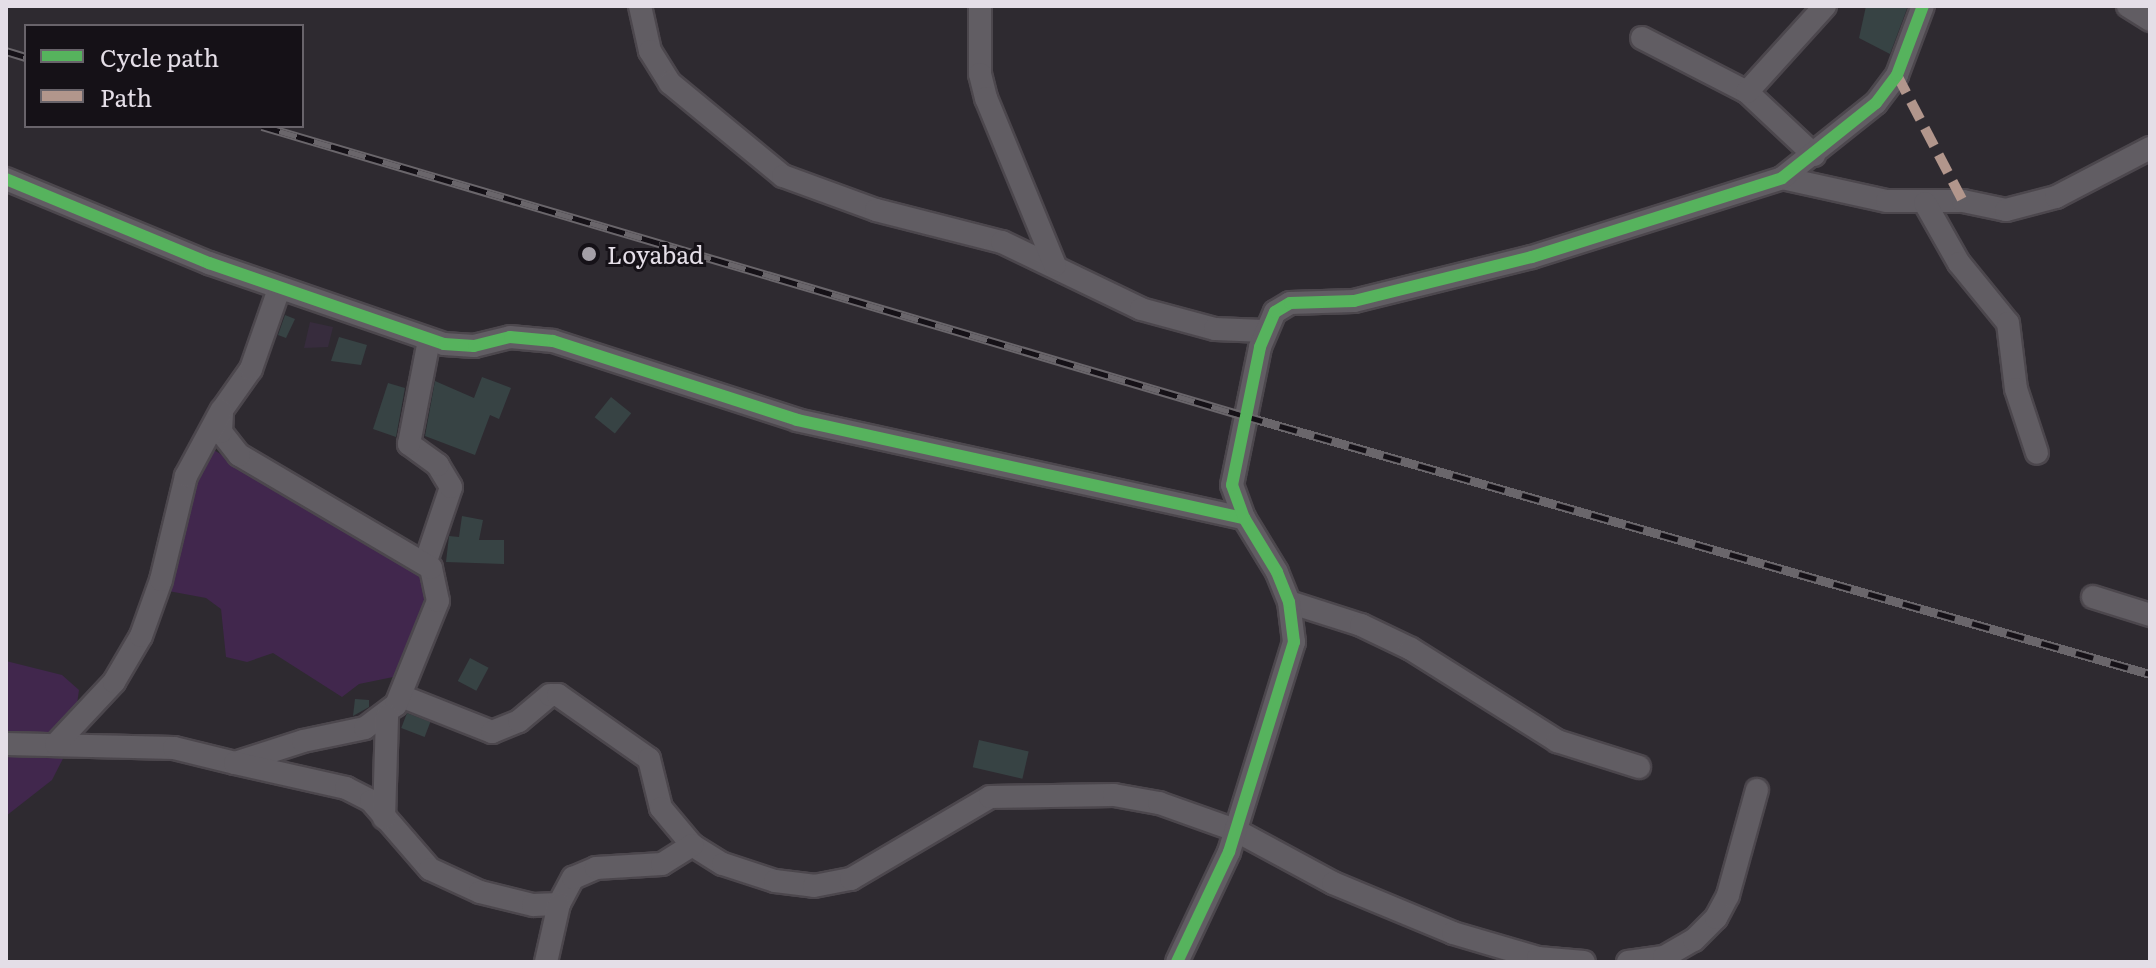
<!DOCTYPE html>
<style>
body{margin:0}
#map{position:relative;width:2156px;height:968px;overflow:hidden;background:#2e2a30;font-family:Literata,serif}
div>[style]{position:absolute}
.built>*{inset:0;background:#372c3d}
.green>*{inset:0;background:#41274d}
.building>*{inset:0;background:#374344;transform-origin:0 0}
.roads{filter:drop-shadow(2px 0 #4c474d) drop-shadow(-2px 0 #4c474d) drop-shadow(0 2px #4c474d) drop-shadow(0 -2px #4c474d)}
.minor>*{height:22px;margin:-11px;padding:0 11px;transform-origin:11px;border-radius:11px;background:#615d63}
.rail>*{height:9px;margin-top:-4.5px;transform-origin:0;background:repeating-linear-gradient(90deg,#151117 0 18px,#6a666b 0 36px);box-sizing:border-box;border-block:2px solid #6a666b}
.quiet>*{height:10px;margin-top:-5px;transform-origin:0;background:repeating-linear-gradient(90deg,#b2968c 0 20px,transparent 0 30px)}
.cycleway>*{height:12px;margin:-6px;padding:0 6px;transform-origin:6px;border-radius:6px;background:#56b35d}
.dots>*{width:22px;height:22px;translate:-50% -50%;box-sizing:border-box;border:4px solid #151117;border-radius:50%}
span{translate:-50% -50%;white-space:nowrap;text-align:center;line-height:1.15;-webkit-text-stroke:6px #151117;paint-order:stroke}
.poi-label{font-size:24px;color:#e4dee7}
.left{translate:0 -50%;text-align:left}
.frame{position:absolute;inset:0;border:8px solid #e4dee7;pointer-events:none}
.legend{position:absolute;left:24px;top:24px;width:280px;height:104px;box-sizing:border-box;background:#151117;border:2px solid #68636a;margin:0;padding:10px 14px;list-style:none;font-size:24px;color:#e4dee7}
.legend li{display:flex;align-items:center;gap:16px;height:40px}
.legend b{width:40px;border:2px solid #68636a}
</style>
<div id="map">
<div class="built">
<div style="clip-path:polygon(310px 322px,333px 327px,328px 347px,304px 348px)"></div>
</div>
<div class="green">
<div style="clip-path:polygon(209px 447px,377px 551px,425px 568px,425px 599px,398px 676px,359px 684px,342px 697px,273px 653px,247px 662px,226px 657px,221px 609px,206px 598px,163px 590px)"></div>
<div style="clip-path:polygon(6px 661px,62px 675px,79px 690px,72px 741px,52px 780px,6px 816px)"></div>
</div>
<div class="building">
<div style="clip-path:polygon(1866px 6px,1908px 6px,1890px 54px,1859px 38px)"></div>
<div style="clip-path:polygon(285px 315px,295px 319px,286px 338px,278px 335px)"></div>
<div style="clip-path:polygon(339px 337px,367px 345px,361px 365px,331px 361px)"></div>
<div style="clip-path:polygon(482px 377px,511px 388px,499px 419px,490px 415px,475px 455px,425px 436px,435px 381px,474px 398px)"></div>
<div style="clip-path:polygon(388px 383px,405px 388px,396px 437px,373px 429px)"></div>
<div style="left:611px;top:397px;width:26px;height:26px;rotate:39deg"></div>
<div style="clip-path:polygon(462px 516px,483px 520px,479px 540px,504px 540px,504px 564px,446px 562px,449px 536px,459px 537px)"></div>
<div style="left:470px;top:658px;width:21px;height:26px;rotate:28deg"></div>
<div style="clip-path:polygon(355px 699px,369px 700px,369px 707px,353px 716px)"></div>
<div style="left:407px;top:713px;width:25px;height:16px;rotate:21deg"></div>
<div style="left:979px;top:740px;width:51px;height:28px;rotate:13deg"></div>
</div>
<div class="roads">
<div class="minor">
<div style="left:640px;top:6px;width:46px;rotate:77.5deg"></div>
<div style="left:650px;top:51px;width:38px;rotate:58deg"></div>
<div style="left:670px;top:83px;width:146px;rotate:39.5deg"></div>
<div style="left:783px;top:176px;width:99px;rotate:20.1deg"></div>
<div style="left:876px;top:210px;width:130px;rotate:14.3deg"></div>
<div style="left:1002px;top:242px;width:154px;rotate:25.7deg"></div>
<div style="left:1141px;top:309px;width:77px;rotate:15.1deg"></div>
<div style="left:1215px;top:329px;width:49px;rotate:2.3deg"></div>
<div style="left:980px;top:6px;width:68px;rotate:90deg"></div>
<div style="left:980px;top:74px;width:25px;rotate:76deg"></div>
<div style="left:986px;top:98px;width:181px;rotate:67.6deg"></div>
<div style="left:2128px;top:6px;width:26px;rotate:32deg"></div>
<div style="left:1642px;top:38px;width:118px;rotate:27.2deg"></div>
<div style="left:1747px;top:92px;width:92px;rotate:43.2deg"></div>
<div style="left:1747px;top:92px;width:116px;rotate:-47.8deg"></div>
<div style="left:1782px;top:178px;width:107px;rotate:12.4deg"></div>
<div style="left:1887px;top:201px;width:76px"></div>
<div style="left:1963px;top:201px;width:44px;rotate:11.8deg"></div>
<div style="left:2006px;top:210px;width:52px;rotate:-14.6deg"></div>
<div style="left:2056px;top:197px;width:106px;rotate:-27.5deg"></div>
<div style="left:6px;top:179px;width:220px;rotate:22.5deg"></div>
<div style="left:209px;top:263px;width:249px;rotate:19deg"></div>
<div style="left:444px;top:344px;width:30px;rotate:4deg"></div>
<div style="left:474px;top:346px;width:37px;rotate:-14deg"></div>
<div style="left:510px;top:337px;width:43px;rotate:5.3deg"></div>
<div style="left:553px;top:341px;width:256px;rotate:17.9deg"></div>
<div style="left:797px;top:420px;width:458px;rotate:12.4deg"></div>
<div style="left:1925px;top:203px;width:69px;rotate:60.5deg"></div>
<div style="left:1959px;top:263px;width:77px;rotate:50.8deg"></div>
<div style="left:2008px;top:323px;width:66px;rotate:83.1deg"></div>
<div style="left:2016px;top:389px;width:67px;rotate:71.8deg"></div>
<div style="left:425px;top:564px;width:81px;rotate:-71.3deg"></div>
<div style="left:451px;top:487px;width:26px;rotate:-121deg"></div>
<div style="left:438px;top:465px;width:36px;rotate:-144deg"></div>
<div style="left:409px;top:444px;width:106px;rotate:-79.1deg"></div>
<div style="left:2093px;top:597px;width:60px;rotate:17.5deg"></div>
<div style="left:1289px;top:602px;width:76px;rotate:17.7deg"></div>
<div style="left:1361px;top:625px;width:55px;rotate:25.6deg"></div>
<div style="left:1411px;top:649px;width:173px;rotate:32.2deg"></div>
<div style="left:1557px;top:741px;width:86px;rotate:17.6deg"></div>
<div style="left:401px;top:696px;width:98px;rotate:21.6deg"></div>
<div style="left:492px;top:732px;width:29px;rotate:-22deg"></div>
<div style="left:519px;top:721px;width:40px;rotate:-40deg"></div>
<div style="left:550px;top:695px;width:8px"></div>
<div style="left:558px;top:695px;width:111px;rotate:35.1deg"></div>
<div style="left:649px;top:759px;width:50px;rotate:76.2deg"></div>
<div style="left:661px;top:808px;width:48px;rotate:50deg"></div>
<div style="left:692px;top:845px;width:36px;rotate:32deg"></div>
<div style="left:723px;top:864px;width:55px;rotate:18.1deg"></div>
<div style="left:775px;top:881px;width:39px;rotate:7deg"></div>
<div style="left:814px;top:886px;width:38px;rotate:-11deg"></div>
<div style="left:851px;top:879px;width:161px;rotate:-30.5deg"></div>
<div style="left:990px;top:797px;width:124px;rotate:-0.9deg"></div>
<div style="left:1114px;top:795px;width:46px;rotate:10.1deg"></div>
<div style="left:1159px;top:803px;width:81px;rotate:19.6deg"></div>
<div style="left:1235px;top:830px;width:111px;rotate:28.4deg"></div>
<div style="left:1333px;top:883px;width:130px;rotate:22.6deg"></div>
<div style="left:1453px;top:933px;width:89px;rotate:16.4deg"></div>
<div style="left:1538px;top:958px;width:46px;rotate:5deg"></div>
<div style="left:6px;top:744px;width:168px;rotate:1.4deg"></div>
<div style="left:174px;top:748px;width:63px;rotate:13.8deg"></div>
<div style="left:235px;top:763px;width:71px;rotate:-17.9deg"></div>
<div style="left:303px;top:741px;width:63px;rotate:-11.8deg"></div>
<div style="left:365px;top:728px;width:39px;rotate:-37deg"></div>
<div style="left:396px;top:705px;width:112px;rotate:-68deg"></div>
<div style="left:438px;top:601px;width:34px;rotate:-102deg"></div>
<div style="left:431px;top:568px;width:223px;rotate:-149.5deg"></div>
<div style="left:239px;top:455px;width:29px;rotate:-128deg"></div>
<div style="left:221px;top:432px;width:22px;rotate:-87deg"></div>
<div style="left:222px;top:410px;width:50px;rotate:-54.7deg"></div>
<div style="left:251px;top:369px;width:85px;rotate:-70.7deg"></div>
<div style="left:56px;top:744px;width:85px;rotate:-46.9deg"></div>
<div style="left:114px;top:682px;width:53px;rotate:-59.6deg"></div>
<div style="left:141px;top:636px;width:59px;rotate:-70.3deg"></div>
<div style="left:161px;top:580px;width:107px;rotate:-76.5deg"></div>
<div style="left:186px;top:476px;width:74px;rotate:-61.7deg"></div>
<div style="left:235px;top:763px;width:114px;rotate:12.7deg"></div>
<div style="left:346px;top:788px;width:28px;rotate:27deg"></div>
<div style="left:371px;top:801px;width:90px;rotate:49.1deg"></div>
<div style="left:430px;top:869px;width:55px;rotate:24.7deg"></div>
<div style="left:480px;top:892px;width:55px;rotate:13.8deg"></div>
<div style="left:533px;top:905px;width:26px;rotate:-2deg"></div>
<div style="left:559px;top:904px;width:30px;rotate:-62deg"></div>
<div style="left:573px;top:878px;width:25px;rotate:-23deg"></div>
<div style="left:596px;top:868px;width:66px;rotate:-3.5deg"></div>
<div style="left:662px;top:864px;width:36px;rotate:-32deg"></div>
<div style="left:384px;top:818px;width:102px;rotate:-88.3deg"></div>
<div style="left:546px;top:962px;width:59px;rotate:-77.4deg"></div>
<div style="left:1177px;top:962px;width:122px;rotate:-64.7deg"></div>
<div style="left:1229px;top:852px;width:220px;rotate:-72.8deg"></div>
<div style="left:1294px;top:642px;width:40px;rotate:-97.1deg"></div>
<div style="left:1289px;top:602px;width:32px;rotate:-112deg"></div>
<div style="left:1277px;top:572px;width:63px;rotate:-121.4deg"></div>
<div style="left:1244px;top:518px;width:35px;rotate:-110deg"></div>
<div style="left:1232px;top:485px;width:141px;rotate:-78.5deg"></div>
<div style="left:1260px;top:347px;width:38px;rotate:-67deg"></div>
<div style="left:1275px;top:312px;width:17px;rotate:-31deg"></div>
<div style="left:1290px;top:303px;width:64px;rotate:-1.8deg"></div>
<div style="left:1354px;top:301px;width:183px;rotate:-13.9deg"></div>
<div style="left:1532px;top:257px;width:262px;rotate:-17.5deg"></div>
<div style="left:1782px;top:178px;width:120px;rotate:-38.6deg"></div>
<div style="left:1876px;top:103px;width:35px;rotate:-53deg"></div>
<div style="left:1897px;top:75px;width:74px;rotate:-69.4deg"></div>
<div style="left:1628px;top:962px;width:36px;rotate:-8deg"></div>
<div style="left:1664px;top:957px;width:34px;rotate:-30deg"></div>
<div style="left:1694px;top:940px;width:31px;rotate:-45deg"></div>
<div style="left:1716px;top:918px;width:26px;rotate:-62deg"></div>
<div style="left:1728px;top:895px;width:109px;rotate:-74.6deg"></div>
</div>
</div>
<div class="rail">
<div style="left:6px;top:51px;width:21px;rotate:17deg"></div>
<div style="left:262px;top:126px;width:1025px;rotate:16.44deg"></div>
<div style="left:1245px;top:416px;width:941px;rotate:15.91deg"></div>
</div>
<div class="quiet">
<div style="left:1897px;top:75px;width:142px;rotate:62.4deg"></div>
</div>
<div class="cycleway">
<div style="left:6px;top:179px;width:220px;rotate:22.5deg"></div>
<div style="left:209px;top:263px;width:249px;rotate:19deg"></div>
<div style="left:444px;top:344px;width:30px;rotate:4deg"></div>
<div style="left:474px;top:346px;width:37px;rotate:-14deg"></div>
<div style="left:510px;top:337px;width:43px;rotate:5.3deg"></div>
<div style="left:553px;top:341px;width:256px;rotate:17.9deg"></div>
<div style="left:797px;top:420px;width:458px;rotate:12.4deg"></div>
<div style="left:1177px;top:962px;width:122px;rotate:-64.7deg"></div>
<div style="left:1229px;top:852px;width:220px;rotate:-72.8deg"></div>
<div style="left:1294px;top:642px;width:40px;rotate:-97.1deg"></div>
<div style="left:1289px;top:602px;width:32px;rotate:-112deg"></div>
<div style="left:1277px;top:572px;width:63px;rotate:-121.4deg"></div>
<div style="left:1244px;top:518px;width:35px;rotate:-110deg"></div>
<div style="left:1232px;top:485px;width:141px;rotate:-78.5deg"></div>
<div style="left:1260px;top:347px;width:38px;rotate:-67deg"></div>
<div style="left:1275px;top:312px;width:17px;rotate:-31deg"></div>
<div style="left:1290px;top:303px;width:64px;rotate:-1.8deg"></div>
<div style="left:1354px;top:301px;width:183px;rotate:-13.9deg"></div>
<div style="left:1532px;top:257px;width:262px;rotate:-17.5deg"></div>
<div style="left:1782px;top:178px;width:120px;rotate:-38.6deg"></div>
<div style="left:1876px;top:103px;width:35px;rotate:-53deg"></div>
<div style="left:1897px;top:75px;width:74px;rotate:-69.4deg"></div>
</div>
<div class="dots">
<div style="left:589px;top:254px;background:#a49fa7"></div>
</div>
<div class="poi-label">
<span class="left" style="left:607px;top:254px">Loyabad</span>
</div>
<div class="frame"></div>
<ul class="legend">
<li><b style="height:10px;background:#56b35d"></b>Cycle path</li>
<li><b style="height:10px;background:#b2968c"></b>Path</li>
</ul>
</div>
